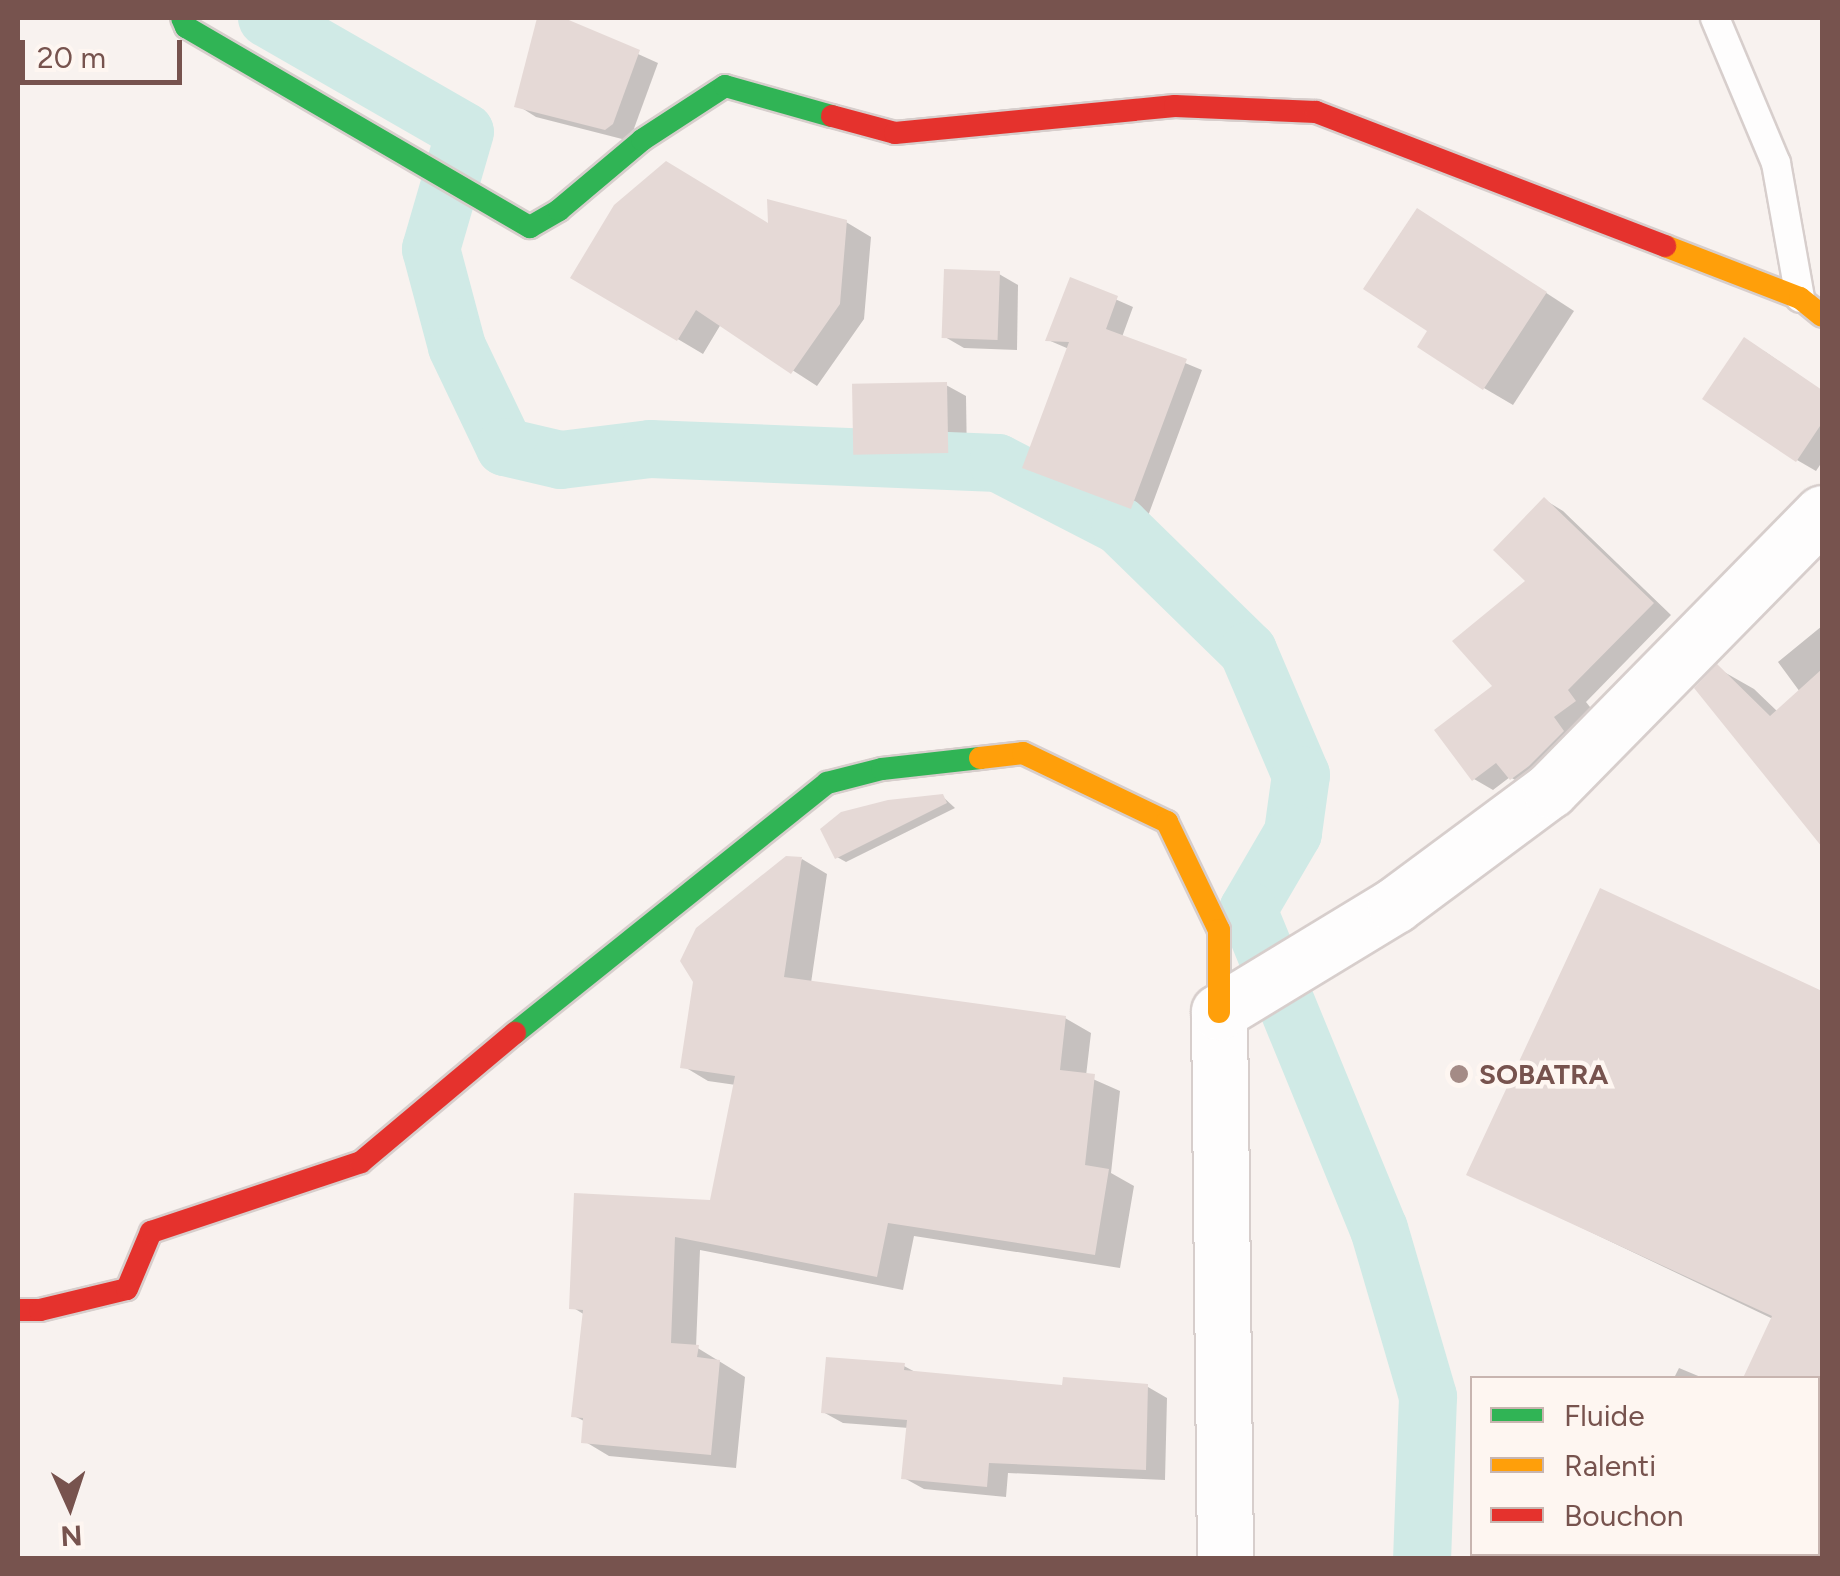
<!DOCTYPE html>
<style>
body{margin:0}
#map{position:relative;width:1840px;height:1576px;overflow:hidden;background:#f8f2ef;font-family:Figtree,sans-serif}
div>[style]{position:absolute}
.shadow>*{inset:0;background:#0003}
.canal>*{height:58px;margin:-29px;padding:0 29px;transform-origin:29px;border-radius:29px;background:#d0eae6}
.building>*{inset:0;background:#e5d9d6;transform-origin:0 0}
.roads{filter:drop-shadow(2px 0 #d7cecc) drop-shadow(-2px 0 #d7cecc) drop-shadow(0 2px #d7cecc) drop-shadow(0 -2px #d7cecc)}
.lane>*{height:28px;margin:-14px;padding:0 14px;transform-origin:14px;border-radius:14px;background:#fefdfd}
.street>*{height:55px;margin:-27.5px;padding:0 27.5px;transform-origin:27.5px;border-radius:27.5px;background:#fefdfd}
.fast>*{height:22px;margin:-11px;padding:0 11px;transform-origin:11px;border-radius:11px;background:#30b455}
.slow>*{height:22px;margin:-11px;padding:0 11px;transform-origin:11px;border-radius:11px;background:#ff9f0a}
.jam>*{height:22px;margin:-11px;padding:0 11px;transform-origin:11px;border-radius:11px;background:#e5322d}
.dots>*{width:28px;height:28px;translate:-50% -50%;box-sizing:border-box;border:5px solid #fef6f1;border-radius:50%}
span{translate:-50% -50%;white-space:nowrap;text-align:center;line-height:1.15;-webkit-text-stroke:9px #fef6f1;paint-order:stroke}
.poi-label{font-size:28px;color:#77534e;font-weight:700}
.left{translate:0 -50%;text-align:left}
.frame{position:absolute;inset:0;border:20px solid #77534e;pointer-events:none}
.legend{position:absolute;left:1470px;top:1376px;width:350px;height:180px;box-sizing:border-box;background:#fef6f1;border:2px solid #c8b5b0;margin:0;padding:12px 18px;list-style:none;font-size:30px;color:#77534e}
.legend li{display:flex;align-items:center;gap:20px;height:50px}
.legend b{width:50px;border:2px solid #c8b5b0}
.north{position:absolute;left:20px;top:1456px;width:100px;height:100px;-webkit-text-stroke:8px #fef6f1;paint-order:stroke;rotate:177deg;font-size:28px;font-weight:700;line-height:40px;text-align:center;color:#77534e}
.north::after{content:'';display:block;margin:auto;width:35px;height:45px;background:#77534e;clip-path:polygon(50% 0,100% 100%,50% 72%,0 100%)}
.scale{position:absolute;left:20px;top:40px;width:162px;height:45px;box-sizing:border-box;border:5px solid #77534e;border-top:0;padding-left:12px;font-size:30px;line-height:35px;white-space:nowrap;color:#77534e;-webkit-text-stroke:8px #fef6f1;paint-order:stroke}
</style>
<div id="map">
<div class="shadow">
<div style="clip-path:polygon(539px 18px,558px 18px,658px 63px,632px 134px,626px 140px,536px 117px,517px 105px)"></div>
<div style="clip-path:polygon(846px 222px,871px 237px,864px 319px,817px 386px,721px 324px,703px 354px,573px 277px)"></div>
<div style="clip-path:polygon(1446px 228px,1574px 311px,1513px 405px,1484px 388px,1431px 330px)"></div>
<div style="clip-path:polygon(999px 274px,1018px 285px,1017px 350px,964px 348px,945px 337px)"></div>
<div style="clip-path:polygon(1072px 280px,1133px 307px,1122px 337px,1202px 370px,1148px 516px,1025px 467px,1069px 349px,1048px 340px)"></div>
<div style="clip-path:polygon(1764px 351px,1822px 391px,1822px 462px,1816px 471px,1797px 460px)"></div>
<div style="clip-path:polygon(946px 385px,966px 396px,967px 462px,875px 464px,855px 452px)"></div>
<div style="clip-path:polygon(1545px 500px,1563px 511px,1671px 615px,1586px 702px,1594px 712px,1571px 729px,1581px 743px,1531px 789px,1510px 777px,1493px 790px,1474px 779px,1496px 687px,1529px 581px)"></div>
<div style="clip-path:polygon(1822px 626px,1822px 843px,1697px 688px,1717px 668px,1754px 689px,1778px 712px,1800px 692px,1778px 662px)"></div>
<div style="clip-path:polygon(942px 796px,955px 808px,846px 862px,837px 857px)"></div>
<div style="clip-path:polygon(802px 859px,827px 874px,811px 983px,1065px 1018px,1091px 1033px,1086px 1076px,1120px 1091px,1111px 1173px,1134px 1186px,1120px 1268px,914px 1236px,903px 1290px,700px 1250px,696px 1347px,745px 1377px,736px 1468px,609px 1456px,584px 1441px,586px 1422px,574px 1416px,585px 1315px,572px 1307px,712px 1203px,736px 1085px,708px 1081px,683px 1066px)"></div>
<div style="clip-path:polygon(1601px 891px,1822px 993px,1822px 1555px,1818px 1553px,1818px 1378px,1746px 1378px,1773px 1319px,1469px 1174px)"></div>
<div style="clip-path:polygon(904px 1366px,917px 1373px,1065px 1388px,1148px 1387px,1167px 1398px,1165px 1480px,1008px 1473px,1006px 1497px,924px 1489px,904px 1478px,909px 1428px,843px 1423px,823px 1412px)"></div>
<div style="clip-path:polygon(1679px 1368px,1703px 1378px,1674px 1378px)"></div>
</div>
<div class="canal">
<div style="left:267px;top:18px;width:228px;rotate:29.9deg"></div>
<div style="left:465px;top:132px;width:122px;rotate:106.2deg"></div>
<div style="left:431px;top:249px;width:101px;rotate:75.1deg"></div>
<div style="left:457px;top:347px;width:111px;rotate:64.4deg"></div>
<div style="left:505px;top:447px;width:57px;rotate:13.1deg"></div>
<div style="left:561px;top:460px;width:90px;rotate:-7deg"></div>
<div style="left:650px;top:449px;width:348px;rotate:2.3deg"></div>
<div style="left:998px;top:463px;width:137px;rotate:27.3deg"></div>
<div style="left:1120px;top:526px;width:179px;rotate:44.3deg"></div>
<div style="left:1248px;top:651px;width:135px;rotate:66.9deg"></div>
<div style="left:1301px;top:775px;width:59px;rotate:97.9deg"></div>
<div style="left:1293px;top:833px;width:89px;rotate:120.3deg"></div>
<div style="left:1248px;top:910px;width:345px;rotate:67.7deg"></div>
<div style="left:1379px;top:1229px;width:175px;rotate:73.7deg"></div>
<div style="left:1428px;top:1397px;width:161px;rotate:92.1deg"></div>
</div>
<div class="building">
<div style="clip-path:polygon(537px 18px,564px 18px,640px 50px,613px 124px,605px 130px,514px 107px)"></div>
<div style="clip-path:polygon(666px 161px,768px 223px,767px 199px,847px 220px,840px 304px,791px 374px,696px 310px,677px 341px,570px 278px,614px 205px)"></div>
<div style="clip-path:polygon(1417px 208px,1547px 292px,1483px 390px,1417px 347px,1427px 331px,1363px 289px)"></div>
<div style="left:944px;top:269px;width:56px;height:69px;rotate:2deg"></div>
<div style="clip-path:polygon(1070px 277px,1118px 296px,1106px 329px,1187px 359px,1131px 509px,1022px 468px,1069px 342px,1045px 341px)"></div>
<div style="clip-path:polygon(1744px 337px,1822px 390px,1822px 423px,1796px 462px,1702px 399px)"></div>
<div style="left:947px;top:382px;width:71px;height:95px;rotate:89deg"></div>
<div style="clip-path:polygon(1544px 497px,1654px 603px,1568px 690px,1576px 701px,1554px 717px,1564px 731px,1529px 766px,1510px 780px,1496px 763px,1472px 781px,1434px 730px,1492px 686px,1452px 641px,1525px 581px,1493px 550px)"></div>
<div style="clip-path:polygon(1717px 664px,1770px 716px,1822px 669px,1822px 847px,1694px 688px)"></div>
<div style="clip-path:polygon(943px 794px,947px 803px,835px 859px,820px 829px,841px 812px,888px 800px)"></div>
<div style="clip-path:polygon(786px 856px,802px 857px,784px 977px,1066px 1016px,1060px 1070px,1095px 1074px,1085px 1165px,1109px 1169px,1095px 1255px,888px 1223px,877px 1277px,675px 1237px,671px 1343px,699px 1345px,697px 1357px,720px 1360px,711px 1455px,581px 1443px,583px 1418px,571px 1417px,583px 1310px,569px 1309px,574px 1193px,710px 1200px,735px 1076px,680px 1068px,693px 982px,680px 961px,696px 928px)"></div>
<div style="clip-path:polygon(1600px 888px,1822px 991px,1822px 1378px,1743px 1378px,1772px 1316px,1466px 1175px)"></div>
<div style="clip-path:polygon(826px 1357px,905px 1363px,904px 1370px,1062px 1385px,1063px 1377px,1148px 1384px,1146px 1470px,989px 1463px,987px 1487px,901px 1479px,907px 1420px,821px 1413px)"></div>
</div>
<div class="roads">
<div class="lane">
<div style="left:1715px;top:18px;width:157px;rotate:67.2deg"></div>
<div style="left:1776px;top:163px;width:137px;rotate:79.9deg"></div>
</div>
<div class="street">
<div style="left:1225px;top:1558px;width:546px;rotate:-90.63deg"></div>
<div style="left:1219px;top:1012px;width:206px;rotate:-31.3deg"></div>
<div style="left:1395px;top:905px;width:193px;rotate:-36.6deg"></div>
<div style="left:1550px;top:790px;width:388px;rotate:-45.5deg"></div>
</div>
<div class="fast">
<div style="left:182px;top:18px;width:10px;rotate:66deg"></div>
<div style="left:186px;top:27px;width:398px;rotate:30.2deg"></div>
<div style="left:530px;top:227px;width:34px;rotate:-30deg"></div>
<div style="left:559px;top:210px;width:109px;rotate:-40.1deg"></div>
<div style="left:642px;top:140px;width:99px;rotate:-33deg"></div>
<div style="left:725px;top:86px;width:111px;rotate:15.7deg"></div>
<div style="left:515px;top:1033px;width:400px;rotate:-38.7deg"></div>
<div style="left:827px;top:783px;width:57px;rotate:-14.3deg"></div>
<div style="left:882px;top:769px;width:99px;rotate:-6.4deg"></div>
</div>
<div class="slow">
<div style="left:1665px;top:246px;width:145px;rotate:21.1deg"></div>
<div style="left:1800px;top:298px;width:28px;rotate:39deg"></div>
<div style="left:980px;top:758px;width:43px;rotate:-6.6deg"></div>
<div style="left:1023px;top:753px;width:160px;rotate:25.6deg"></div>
<div style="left:1167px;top:822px;width:120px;rotate:64.3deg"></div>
<div style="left:1219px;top:930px;width:82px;rotate:90deg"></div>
</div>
<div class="jam">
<div style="left:832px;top:116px;width:65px;rotate:15.1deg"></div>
<div style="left:895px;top:133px;width:281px;rotate:-5.5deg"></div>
<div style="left:1175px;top:106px;width:141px;rotate:2.4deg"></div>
<div style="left:1316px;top:112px;width:374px;rotate:21deg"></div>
<div style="left:18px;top:1310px;width:22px"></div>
<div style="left:40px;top:1310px;width:89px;rotate:-13.6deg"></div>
<div style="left:127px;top:1289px;width:62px;rotate:-67.2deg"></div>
<div style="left:151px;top:1232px;width:221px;rotate:-18.4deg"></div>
<div style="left:361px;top:1162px;width:201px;rotate:-40deg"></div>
</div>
</div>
<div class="dots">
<div style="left:1459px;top:1074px;background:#a48b86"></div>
</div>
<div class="poi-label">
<span class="left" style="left:1479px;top:1074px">SOBATRA</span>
</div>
<div class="frame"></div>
<ul class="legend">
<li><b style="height:12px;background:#30b455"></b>Fluide</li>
<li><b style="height:12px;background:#ff9f0a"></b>Ralenti</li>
<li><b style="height:12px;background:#e5322d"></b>Bouchon</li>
</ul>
<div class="north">N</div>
<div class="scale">20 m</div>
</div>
